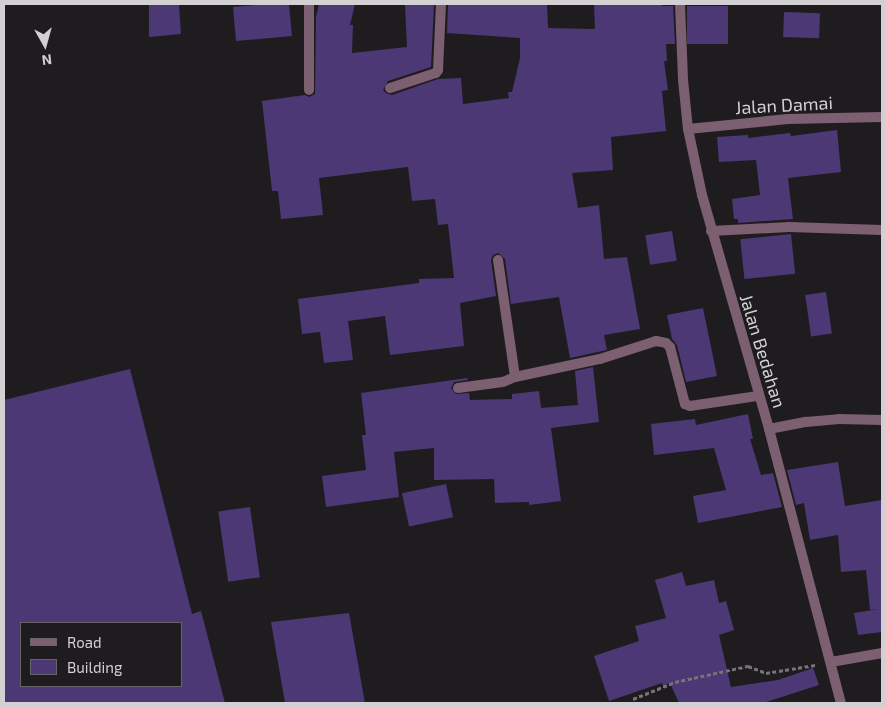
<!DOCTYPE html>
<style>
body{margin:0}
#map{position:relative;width:886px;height:707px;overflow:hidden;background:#1f1c1f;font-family:"Exo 2",sans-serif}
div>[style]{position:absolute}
.building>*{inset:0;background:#4b3875;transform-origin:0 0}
.path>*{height:3px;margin-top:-1.5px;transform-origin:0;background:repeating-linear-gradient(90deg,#777477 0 4px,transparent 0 6.5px)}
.minor>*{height:10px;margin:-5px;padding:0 5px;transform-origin:5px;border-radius:5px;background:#7c5f70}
span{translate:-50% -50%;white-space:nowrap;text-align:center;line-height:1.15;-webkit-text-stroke:4px #1f1c1f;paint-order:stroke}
.street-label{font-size:18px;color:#d2d0d3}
.frame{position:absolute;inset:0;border:5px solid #d2d0d3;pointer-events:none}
.legend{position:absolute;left:20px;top:622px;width:162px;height:65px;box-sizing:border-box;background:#1f1c1f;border:1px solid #676467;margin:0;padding:6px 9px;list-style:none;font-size:15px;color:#d2d0d3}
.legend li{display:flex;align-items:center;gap:10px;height:25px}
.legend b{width:25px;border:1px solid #676467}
.north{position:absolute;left:20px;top:20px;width:50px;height:50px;-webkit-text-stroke:4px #1f1c1f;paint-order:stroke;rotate:173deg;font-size:14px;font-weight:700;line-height:20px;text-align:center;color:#d2d0d3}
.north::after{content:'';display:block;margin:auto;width:18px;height:22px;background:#d2d0d3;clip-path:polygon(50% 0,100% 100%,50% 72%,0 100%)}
</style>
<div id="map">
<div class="building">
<div style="clip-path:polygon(149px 4px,179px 4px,181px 34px,149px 37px)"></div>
<div style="clip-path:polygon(267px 4px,289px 4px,292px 36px,236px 41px,233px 7px)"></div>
<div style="clip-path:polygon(319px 4px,355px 4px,350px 25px,353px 25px,352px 53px,407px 47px,405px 5px,434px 4px,431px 67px,388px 81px,383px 90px,386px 93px,392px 95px,438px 79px,461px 78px,463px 104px,509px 98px,508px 92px,512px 92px,520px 58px,520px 38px,447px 33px,448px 4px,547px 4px,548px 28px,595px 29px,594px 4px,662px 4px,662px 6px,673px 6px,675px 44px,666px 44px,667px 61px,664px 61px,668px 90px,662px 91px,666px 131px,611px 137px,613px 170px,572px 173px,578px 208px,599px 205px,604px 259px,627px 257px,640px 329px,604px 335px,607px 350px,570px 358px,559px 297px,511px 304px,505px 259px,498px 253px,493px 255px,491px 260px,496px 296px,460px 303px,464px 346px,390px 355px,385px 316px,348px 321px,353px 360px,324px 363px,320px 332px,302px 334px,298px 299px,419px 283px,419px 279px,454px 278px,448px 224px,438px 225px,435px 199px,412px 201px,408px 167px,319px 178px,323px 215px,281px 219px,278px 191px,272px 191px,262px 101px,297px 96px,297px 98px,298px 96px,305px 95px,309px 97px,315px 94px,316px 17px)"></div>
<div style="left:687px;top:6px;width:41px;height:38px"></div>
<div style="left:784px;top:12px;width:36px;height:25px;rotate:2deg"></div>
<div style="clip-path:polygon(837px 130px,841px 172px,788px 178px,793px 219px,738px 223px,738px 219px,734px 219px,732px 199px,760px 195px,756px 160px,719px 162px,717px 137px,748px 135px,748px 138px,790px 133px,791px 136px)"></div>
<div style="left:672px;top:231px;width:30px;height:27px;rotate:81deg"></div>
<div style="left:791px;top:234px;width:40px;height:51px;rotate:84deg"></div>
<div style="left:826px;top:292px;width:42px;height:21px;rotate:82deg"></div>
<div style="clip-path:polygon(703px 308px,717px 376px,686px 382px,677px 345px,672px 339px,667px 315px)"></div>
<div style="clip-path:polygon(593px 367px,599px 422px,551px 428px,561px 501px,529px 505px,529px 502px,495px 503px,494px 479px,434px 480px,434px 448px,394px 452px,399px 497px,326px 507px,322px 476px,366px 470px,362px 435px,366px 435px,361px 393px,467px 378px,468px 380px,454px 382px,451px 388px,456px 394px,469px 393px,470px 400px,512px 399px,512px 394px,539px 391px,541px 408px,578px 405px,575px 371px)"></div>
<div style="clip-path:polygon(evenodd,130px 369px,192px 614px,201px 611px,225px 703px,4px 703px,4px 400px,130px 369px,21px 623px,181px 623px,181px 686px,21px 686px,21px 623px)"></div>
<div style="clip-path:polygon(748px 414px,753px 439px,750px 439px,761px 475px,773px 473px,782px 507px,698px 523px,693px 496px,726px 490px,714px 448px,654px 455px,651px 424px,695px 419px,696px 425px)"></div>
<div style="clip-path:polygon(838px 462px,845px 506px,882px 500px,882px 632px,858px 635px,854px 613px,879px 609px,870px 610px,866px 570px,841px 572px,838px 535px,810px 540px,804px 503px,796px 505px,787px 470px)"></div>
<div style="left:446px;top:484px;width:34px;height:45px;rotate:78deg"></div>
<div style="left:250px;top:507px;width:71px;height:32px;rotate:82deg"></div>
<div style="clip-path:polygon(682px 572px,686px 586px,714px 580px,719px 603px,726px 601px,734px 630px,719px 635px,731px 687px,778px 680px,813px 668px,819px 685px,763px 703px,679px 703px,670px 683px,663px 686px,662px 683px,609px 701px,594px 656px,639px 641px,635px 626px,666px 618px,655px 580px)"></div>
<div style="clip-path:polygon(349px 613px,365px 703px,285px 703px,271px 622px)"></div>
</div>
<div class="path">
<div style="left:633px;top:699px;width:45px;rotate:-22deg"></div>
<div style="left:675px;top:682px;width:75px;rotate:-12.4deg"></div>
<div style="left:748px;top:666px;width:19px;rotate:21deg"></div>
<div style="left:766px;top:673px;width:50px;rotate:-9.3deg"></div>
</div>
<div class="minor">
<div style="left:680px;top:4px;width:76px;rotate:87.7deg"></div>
<div style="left:683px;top:80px;width:49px;rotate:84.2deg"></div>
<div style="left:688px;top:129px;width:67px;rotate:78deg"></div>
<div style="left:702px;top:195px;width:243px;rotate:74deg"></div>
<div style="left:769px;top:429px;width:283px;rotate:75.3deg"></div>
<div style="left:390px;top:88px;width:48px;rotate:-18.1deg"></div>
<div style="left:436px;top:73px;width:4px;rotate:-56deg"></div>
<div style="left:438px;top:70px;width:66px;rotate:-87.4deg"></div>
<div style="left:309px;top:90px;width:86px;rotate:-90deg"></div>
<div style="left:688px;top:129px;width:100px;rotate:-5.7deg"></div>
<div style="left:788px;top:119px;width:94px;rotate:-1.2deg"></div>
<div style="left:711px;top:231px;width:78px;rotate:-2.9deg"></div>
<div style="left:789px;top:227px;width:93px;rotate:1.8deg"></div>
<div style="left:498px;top:260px;width:118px;rotate:81.7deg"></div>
<div style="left:458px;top:388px;width:45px;rotate:-7.6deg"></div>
<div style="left:503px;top:382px;width:13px;rotate:-23deg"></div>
<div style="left:515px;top:377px;width:87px;rotate:-12deg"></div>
<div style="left:600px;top:359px;width:59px;rotate:-17.8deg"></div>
<div style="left:656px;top:341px;width:10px;rotate:11deg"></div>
<div style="left:666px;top:343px;width:6px;rotate:45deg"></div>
<div style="left:670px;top:347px;width:59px;rotate:75.3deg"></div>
<div style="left:685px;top:404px;width:5px;rotate:22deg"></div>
<div style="left:690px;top:406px;width:69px;rotate:-8.4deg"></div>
<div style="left:769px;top:429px;width:38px;rotate:-11deg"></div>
<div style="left:806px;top:422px;width:33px;rotate:-5deg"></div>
<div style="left:839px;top:419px;width:43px;rotate:1.3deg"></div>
<div style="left:831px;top:662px;width:52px;rotate:-10deg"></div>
</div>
<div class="street-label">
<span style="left:784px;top:105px;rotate:-3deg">Jalan Damai</span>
<span style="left:763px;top:351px;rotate:73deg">Jalan Bedahan</span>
</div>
<div class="frame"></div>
<ul class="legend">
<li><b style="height:6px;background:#7c5f70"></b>Road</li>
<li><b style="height:14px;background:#4b3875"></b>Building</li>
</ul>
<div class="north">N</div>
</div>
